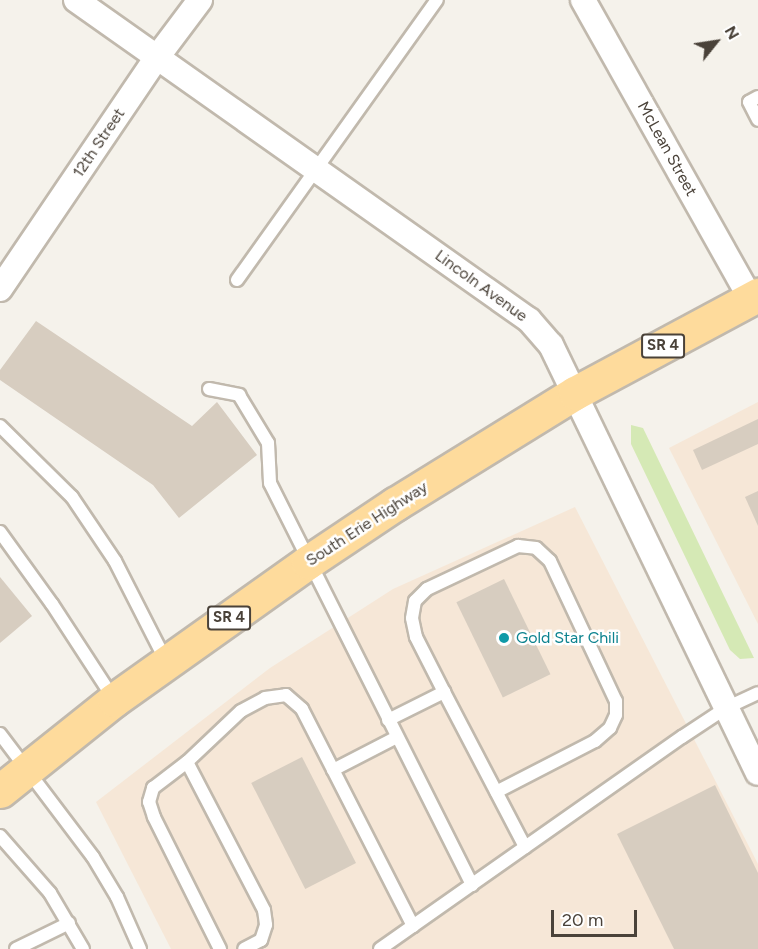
<!DOCTYPE html>
<style>
body{margin:0}
#map{position:relative;width:758px;height:949px;overflow:hidden;background:#f5f2eb;font-family:Figtree,sans-serif}
div>[style]{position:absolute}
.commercial>*{inset:0;background:#f6e7d7}
.green>*{inset:0;background:#d5e9b5}
.building>*{inset:0;background:#d7cdc0;transform-origin:0 0}
.roads{filter:drop-shadow(2px 0 #c1b9ad) drop-shadow(-2px 0 #c1b9ad) drop-shadow(0 2px #c1b9ad) drop-shadow(0 -2px #c1b9ad)}
.lane>*{height:12px;margin:-6px;padding:0 6px;transform-origin:6px;border-radius:6px;background:#fff}
.street>*{height:24px;margin:-12px;padding:0 12px;transform-origin:12px;border-radius:12px;background:#fff}
.primary>*{height:33px;margin:-16.5px;padding:0 16.5px;transform-origin:16.5px;border-radius:16.5px;background:#fedb9c}
.dots>*{width:16px;height:16px;translate:-50% -50%;box-sizing:border-box;border:3px solid #fff;border-radius:50%}
span{translate:-50% -50%;white-space:nowrap;text-align:center;line-height:1.15;-webkit-text-stroke:5px #fff;paint-order:stroke}
.shield-label span{padding:2px 4px;background:#fff;border:2px solid;border-radius:4px;-webkit-text-stroke-width:0}
.shield-label{font-size:15px;color:#4a4239;font-weight:700}
.street-label{font-size:16px;color:#4a4239}
.culture-label{font-size:16px;color:#0d838f}
.left{translate:0 -50%;text-align:left}
.north{position:absolute;left:686px;top:12px;width:60px;height:60px;-webkit-text-stroke:4px #fff;paint-order:stroke;rotate:60deg;font-size:16px;font-weight:700;line-height:24px;text-align:center;color:#4a4239}
.north::after{content:'';display:block;margin:auto;width:21px;height:27px;background:#4a4239;clip-path:polygon(50% 0,100% 100%,50% 72%,0 100%)}
.scale{position:absolute;left:551px;top:910px;width:86px;height:27px;box-sizing:border-box;border:3px solid #4a4239;border-top:0;padding-left:8px;font-size:18px;line-height:21px;white-space:nowrap;color:#4a4239;-webkit-text-stroke:4px #fff;paint-order:stroke}
</style>
<div id="map">
<div class="commercial">
<div style="clip-path:polygon(758px 402px,758px 624px,669px 448px)"></div>
<div style="clip-path:polygon(575px 507px,758px 864px,758px 949px,171px 949px,96px 802px,270px 668px,393px 589px)"></div>
</div>
<div class="green">
<div style="clip-path:polygon(631px 425px,643px 428px,754px 658px,740px 659px,730px 650px,631px 444px)"></div>
</div>
<div class="building">
<div style="clip-path:polygon(36px 321px,192px 426px,217px 402px,257px 455px,179px 518px,153px 485px,0 380px,0 370px)"></div>
<div style="clip-path:polygon(758px 419px,758px 444px,702px 470px,693px 450px)"></div>
<div style="clip-path:polygon(758px 491px,758px 526px,745px 497px)"></div>
<div style="clip-path:polygon(0 577px,32px 616px,0 643px)"></div>
<div style="left:504px;top:579px;width:106px;height:53px;rotate:64deg"></div>
<div style="left:302px;top:757px;width:119px;height:57px;rotate:63deg"></div>
<div style="clip-path:polygon(715px 785px,758px 873px,758px 949px,674px 949px,617px 834px)"></div>
</div>
<div class="roads">
<div class="lane">
<div style="left:758px;top:97px;width:10px;rotate:151deg"></div>
<div style="left:749px;top:102px;width:20px;rotate:63deg"></div>
<div style="left:237px;top:280px;width:344px;rotate:-54.5deg"></div>
<div style="left:209px;top:389px;width:31px;rotate:11deg"></div>
<div style="left:239px;top:395px;width:56px;rotate:58.9deg"></div>
<div style="left:268px;top:443px;width:40px;rotate:87.1deg"></div>
<div style="left:270px;top:483px;width:450px;rotate:63.3deg"></div>
<div style="left:0;top:426px;width:101px;rotate:44.6deg"></div>
<div style="left:72px;top:497px;width:77px;rotate:56.1deg"></div>
<div style="left:115px;top:561px;width:112px;rotate:63deg"></div>
<div style="left:0;top:532px;width:89px;rotate:54.2deg"></div>
<div style="left:52px;top:604px;width:113px;rotate:56.9deg"></div>
<div style="left:444px;top:692px;width:62px;rotate:-117deg"></div>
<div style="left:416px;top:637px;width:19px;rotate:-102deg"></div>
<div style="left:412px;top:618px;width:17px;rotate:-80deg"></div>
<div style="left:415px;top:601px;width:17px;rotate:-45deg"></div>
<div style="left:427px;top:589px;width:101px;rotate:-25.3deg"></div>
<div style="left:518px;top:546px;width:18px;rotate:6deg"></div>
<div style="left:536px;top:548px;width:19px;rotate:43deg"></div>
<div style="left:550px;top:561px;width:155px;rotate:64.8deg"></div>
<div style="left:616px;top:701px;width:14px;rotate:90deg"></div>
<div style="left:616px;top:715px;width:14px;rotate:115deg"></div>
<div style="left:610px;top:728px;width:20px;rotate:139deg"></div>
<div style="left:595px;top:741px;width:111px;rotate:152.7deg"></div>
<div style="left:388px;top:720px;width:63px;rotate:-26.6deg"></div>
<div style="left:444px;top:692px;width:175px;rotate:62.4deg"></div>
<div style="left:0;top:734px;width:154px;rotate:52.9deg"></div>
<div style="left:93px;top:857px;width:47px;rotate:59deg"></div>
<div style="left:117px;top:897px;width:57px;rotate:66.1deg"></div>
<div style="left:187px;top:762px;width:74px;rotate:-43.4deg"></div>
<div style="left:241px;top:711px;width:27px;rotate:-28deg"></div>
<div style="left:265px;top:698px;width:21px;rotate:-8deg"></div>
<div style="left:286px;top:695px;width:21px;rotate:41deg"></div>
<div style="left:302px;top:709px;width:244px;rotate:62.9deg"></div>
<div style="left:333px;top:770px;width:72px;rotate:-27.3deg"></div>
<div style="left:0;top:836px;width:76px;rotate:48.7deg"></div>
<div style="left:50px;top:893px;width:65px;rotate:59.5deg"></div>
<div style="left:16px;top:949px;width:59px;rotate:-26.1deg"></div>
<div style="left:220px;top:949px;width:148px;rotate:-116.6deg"></div>
<div style="left:154px;top:817px;width:16px;rotate:-108deg"></div>
<div style="left:149px;top:802px;width:15px;rotate:-74deg"></div>
<div style="left:153px;top:788px;width:43px;rotate:-37.4deg"></div>
<div style="left:187px;top:762px;width:167px;rotate:62.5deg"></div>
<div style="left:264px;top:910px;width:15px;rotate:82deg"></div>
<div style="left:266px;top:925px;width:16px;rotate:108deg"></div>
<div style="left:261px;top:940px;width:19px;rotate:152deg"></div>
<div style="left:380px;top:949px;width:369px;rotate:-35.1deg"></div>
<div style="left:682px;top:737px;width:53px;rotate:-33.4deg"></div>
<div style="left:726px;top:708px;width:35px;rotate:-25deg"></div>
</div>
<div class="street">
<div style="left:76px;top:0;width:555px;rotate:35.24deg"></div>
<div style="left:529px;top:320px;width:33px;rotate:49deg"></div>
<div style="left:551px;top:345px;width:475px;rotate:64.2deg"></div>
<div style="left:583px;top:0;width:342px;rotate:60.7deg"></div>
<div style="left:0;top:289px;width:282px;rotate:-55.9deg"></div>
<div style="left:158px;top:56px;width:70px;rotate:-53.1deg"></div>
</div>
<div class="primary">
<div style="left:0;top:791px;width:146px;rotate:-38.6deg"></div>
<div style="left:114px;top:700px;width:238px;rotate:-35.4deg"></div>
<div style="left:308px;top:562px;width:105px;rotate:-33.7deg"></div>
<div style="left:395px;top:504px;width:211px;rotate:-31.7deg"></div>
<div style="left:575px;top:393px;width:208px;rotate:-28.2deg"></div>
</div>
</div>
<div class="dots">
<div style="left:504px;top:638px;background:#0f9aa8"></div>
</div>
<div class="shield-label">
<span style="left:663px;top:346px">SR 4</span>
<span style="left:229px;top:618px">SR 4</span>
</div>
<div class="street-label">
<span style="left:99px;top:143px;rotate:-56deg">12th Street</span>
<span style="left:667px;top:149px;rotate:61deg">McLean Street</span>
<span style="left:481px;top:286px;rotate:36deg">Lincoln Avenue</span>
<span style="left:367px;top:524px;rotate:-33deg">South Erie Highway</span>
</div>
<div class="culture-label">
<span class="left" style="left:516px;top:638px">Gold Star Chili</span>
</div>
<div class="north">N</div>
<div class="scale">20 m</div>
</div>
